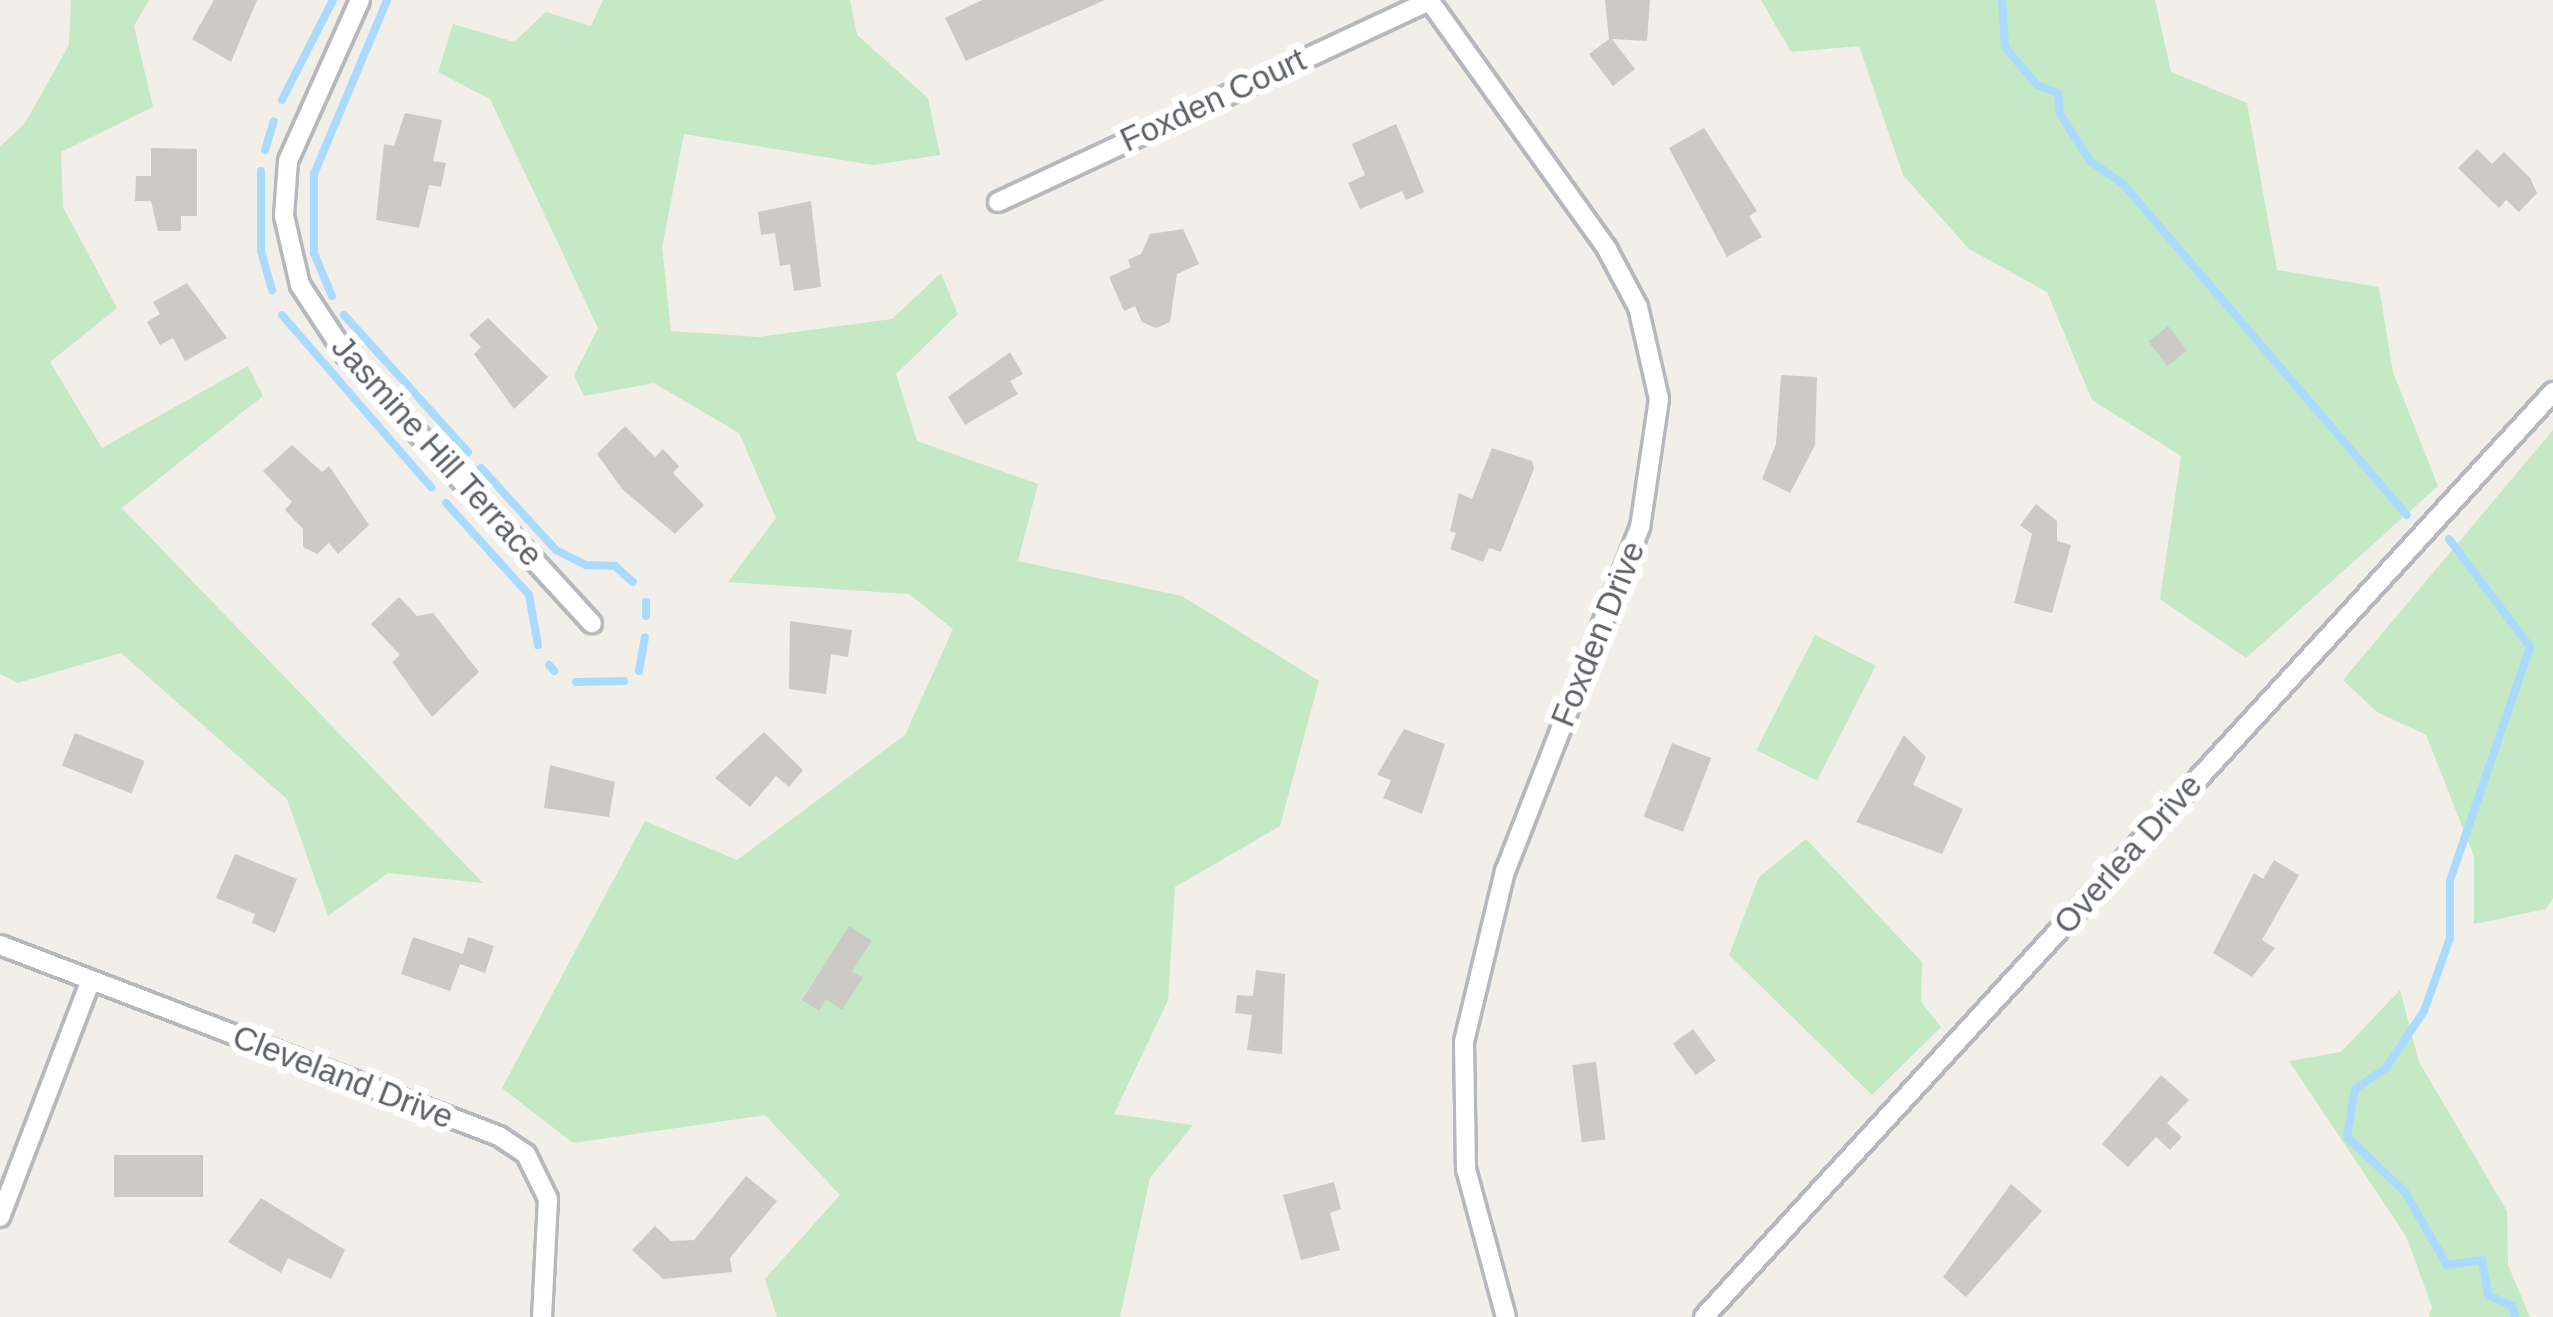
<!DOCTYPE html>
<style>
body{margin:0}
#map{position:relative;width:2553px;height:1317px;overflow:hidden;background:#f1efe8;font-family:Helvetica,sans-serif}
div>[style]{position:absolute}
.green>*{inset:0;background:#c5e8c5;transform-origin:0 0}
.stream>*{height:8px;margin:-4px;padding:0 4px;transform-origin:4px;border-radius:4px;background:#aadaff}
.building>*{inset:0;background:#cccac5;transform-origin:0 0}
.roads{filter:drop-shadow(3px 0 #b5b8bc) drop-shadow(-3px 0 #b5b8bc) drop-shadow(0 3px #b5b8bc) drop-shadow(0 -3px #b5b8bc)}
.minor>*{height:18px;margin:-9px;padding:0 9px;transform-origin:9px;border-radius:9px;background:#fff}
span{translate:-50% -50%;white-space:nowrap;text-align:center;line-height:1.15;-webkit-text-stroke:12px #fff;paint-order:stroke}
.street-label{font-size:33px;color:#5f6368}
</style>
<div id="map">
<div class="green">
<div style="clip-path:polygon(71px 0,149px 0,134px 26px,153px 107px,61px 152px,63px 207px,117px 308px,50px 362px,102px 448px,248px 366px,263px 396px,122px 508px,483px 883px,388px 873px,328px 916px,287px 799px,121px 653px,18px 683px,0 674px,0 147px,25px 123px,69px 45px)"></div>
<div style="clip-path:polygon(603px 0,850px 0,857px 35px,928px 98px,940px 155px,873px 165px,684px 134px,662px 247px,671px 331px,759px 337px,892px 319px,941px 273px,958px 314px,896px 374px,917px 441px,1038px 484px,1018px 561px,1182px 596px,1319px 681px,1280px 826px,1175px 887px,1168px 1000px,1114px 1114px,1193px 1125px,1150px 1178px,1120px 1317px,777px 1317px,765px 1279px,840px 1195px,765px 1115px,573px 1143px,502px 1088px,645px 821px,737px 860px,905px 735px,953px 629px,909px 594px,728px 582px,776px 518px,739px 433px,654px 383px,584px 396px,574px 375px,598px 328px,490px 99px,438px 72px,453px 24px,514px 42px,546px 12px,591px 26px)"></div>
<div style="clip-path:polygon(1761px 0,2155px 0,2171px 72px,2247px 103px,2277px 270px,2379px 287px,2393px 372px,2438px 486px,2246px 658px,2160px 599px,2181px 456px,2092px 400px,2047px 292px,1969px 249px,1903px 175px,1859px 46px,1791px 52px)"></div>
<div style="clip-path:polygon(2553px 430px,2553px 898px,2546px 909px,2474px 924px,2474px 856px,2426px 735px,2377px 712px,2343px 680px)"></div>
<div style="left:1815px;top:635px;width:68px;height:129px;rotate:27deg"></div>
<div style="clip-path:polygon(1806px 839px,1922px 962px,1921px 1002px,1941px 1027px,1872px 1095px,1729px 955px,1759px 877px)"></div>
<div style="clip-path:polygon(2400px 990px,2419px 1062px,2507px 1211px,2508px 1265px,2530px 1317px,2429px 1317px,2432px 1307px,2406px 1236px,2289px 1061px,2341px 1052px)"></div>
</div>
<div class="stream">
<div style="left:2002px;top:0;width:47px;rotate:86.3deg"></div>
<div style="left:2005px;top:47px;width:50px;rotate:49.9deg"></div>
<div style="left:2037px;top:85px;width:22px;rotate:21deg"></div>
<div style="left:2058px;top:93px;width:21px;rotate:85deg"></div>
<div style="left:2060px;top:114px;width:56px;rotate:57.4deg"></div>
<div style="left:2090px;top:161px;width:40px;rotate:34.9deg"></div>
<div style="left:2123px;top:184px;width:436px;rotate:49.4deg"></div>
<div style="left:282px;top:100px;width:112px;rotate:-63deg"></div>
<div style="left:265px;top:150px;width:30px;rotate:-73deg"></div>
<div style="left:261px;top:171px;width:80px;rotate:90deg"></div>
<div style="left:261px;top:251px;width:41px;rotate:74.2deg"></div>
<div style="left:332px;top:296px;width:47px;rotate:-112.7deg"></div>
<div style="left:314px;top:253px;width:79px;rotate:-90deg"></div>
<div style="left:314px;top:174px;width:189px;rotate:-67.2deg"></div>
<div style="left:282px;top:315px;width:228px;rotate:49.1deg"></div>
<div style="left:344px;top:315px;width:185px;rotate:47.9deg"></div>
<div style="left:481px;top:468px;width:111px;rotate:47.6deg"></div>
<div style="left:556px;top:550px;width:34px;rotate:27deg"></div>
<div style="left:586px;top:565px;width:29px;rotate:2deg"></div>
<div style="left:615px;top:566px;width:24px;rotate:42deg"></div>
<div style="left:446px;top:503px;width:124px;rotate:47.9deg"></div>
<div style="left:529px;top:595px;width:51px;rotate:79.8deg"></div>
<div style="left:2449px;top:539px;width:135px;rotate:53.1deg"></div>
<div style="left:2530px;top:647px;width:247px;rotate:108.9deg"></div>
<div style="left:2450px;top:881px;width:57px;rotate:90deg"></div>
<div style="left:2450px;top:938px;width:77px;rotate:109.6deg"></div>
<div style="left:2424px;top:1011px;width:69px;rotate:123.7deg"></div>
<div style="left:2386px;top:1068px;width:37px;rotate:146deg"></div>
<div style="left:2355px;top:1089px;width:49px;rotate:99.5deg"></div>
<div style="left:2347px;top:1137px;width:80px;rotate:43.5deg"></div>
<div style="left:2405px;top:1192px;width:84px;rotate:60.1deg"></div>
<div style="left:2447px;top:1265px;width:35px;rotate:-8deg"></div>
<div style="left:2482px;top:1260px;width:36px;rotate:80deg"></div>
<div style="left:2488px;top:1295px;width:26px;rotate:25deg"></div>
<div style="left:2512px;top:1306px;width:11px;rotate:75deg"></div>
<div style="left:646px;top:616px;width:14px;rotate:-90deg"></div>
<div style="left:549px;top:665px;width:8px;rotate:50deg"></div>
<div style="left:639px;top:671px;width:34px;rotate:-80deg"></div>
<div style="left:576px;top:682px;width:48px;rotate:-1.2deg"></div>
</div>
<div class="building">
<div style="clip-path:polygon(214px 0,257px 0,231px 62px,192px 39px)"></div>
<div style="clip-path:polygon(982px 0,1105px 0,966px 61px,945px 18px)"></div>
<div style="clip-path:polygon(1605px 0,1650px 0,1647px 41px,1612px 39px,1635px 69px,1613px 86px,1589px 54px,1609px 39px)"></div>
<div style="clip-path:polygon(405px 113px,442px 120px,433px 161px,446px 163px,441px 187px,429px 185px,419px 228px,376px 220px,384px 144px,394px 146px)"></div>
<div style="clip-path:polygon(1396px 124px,1424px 192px,1406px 200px,1402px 191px,1360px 209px,1348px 183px,1365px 175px,1352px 144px)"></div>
<div style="clip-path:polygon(1704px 128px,1757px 211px,1749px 216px,1762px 237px,1727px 257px,1669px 148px)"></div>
<div style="clip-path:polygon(151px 148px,197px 149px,197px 216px,181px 216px,181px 231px,158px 231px,151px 201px,135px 201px,136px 176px,151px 176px)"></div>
<div style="clip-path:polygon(2477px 149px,2492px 164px,2504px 152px,2530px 178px,2537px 193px,2519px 212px,2506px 200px,2499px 208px,2458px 168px)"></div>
<div style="clip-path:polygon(811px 201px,821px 287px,794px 291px,790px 264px,780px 266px,775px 233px,761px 235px,758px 212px)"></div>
<div style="clip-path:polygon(1183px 229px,1199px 264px,1177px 274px,1170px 322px,1156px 328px,1142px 322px,1135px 306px,1124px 311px,1109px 277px,1131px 267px,1128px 260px,1141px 254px,1150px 234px)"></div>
<div style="clip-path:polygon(187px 283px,227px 338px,185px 361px,173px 338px,160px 345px,147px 322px,160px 314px,153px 302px)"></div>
<div style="clip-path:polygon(488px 318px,548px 377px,514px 409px,474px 354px,481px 347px,469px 335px)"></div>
<div style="left:2168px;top:326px;width:31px;height:25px;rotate:52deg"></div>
<div style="clip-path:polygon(1010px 352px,1023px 374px,1010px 381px,1018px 394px,965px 425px,948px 397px)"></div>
<div style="clip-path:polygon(1781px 375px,1817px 377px,1815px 445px,1790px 493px,1762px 479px,1776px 444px)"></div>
<div style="clip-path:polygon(625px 426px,655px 457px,663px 449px,679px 466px,673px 473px,704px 505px,675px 534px,622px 489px,597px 454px)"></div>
<div style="clip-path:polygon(292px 445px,322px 472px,329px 466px,369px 525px,338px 554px,329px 543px,317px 554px,303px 547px,303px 529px,285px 510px,292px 502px,263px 471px)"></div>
<div style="clip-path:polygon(1492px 448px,1532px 461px,1534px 469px,1501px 552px,1489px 548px,1483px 562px,1450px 549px,1456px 533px,1450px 531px,1459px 493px,1472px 499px)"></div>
<div style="clip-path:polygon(2036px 504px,2057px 521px,2057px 541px,2071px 545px,2052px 613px,2014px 603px,2032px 534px,2020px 525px)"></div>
<div style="clip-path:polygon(399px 597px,417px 616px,433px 613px,479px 672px,432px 717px,392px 662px,400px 655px,371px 624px)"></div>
<div style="clip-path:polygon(790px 621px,852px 630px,848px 657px,831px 654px,826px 694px,789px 689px)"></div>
<div style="clip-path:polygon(1404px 729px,1445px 744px,1422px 814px,1383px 798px,1391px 780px,1377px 775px)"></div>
<div style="clip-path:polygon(764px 732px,803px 770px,789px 787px,776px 776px,750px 807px,715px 778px)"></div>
<div style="left:75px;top:733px;width:75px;height:35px;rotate:22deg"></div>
<div style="clip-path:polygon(1904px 735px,1926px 757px,1913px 785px,1963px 809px,1942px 854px,1856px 822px)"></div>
<div style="left:1672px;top:743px;width:42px;height:79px;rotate:21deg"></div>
<div style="clip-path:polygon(550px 765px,615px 782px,609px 817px,544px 808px)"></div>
<div style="clip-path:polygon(235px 854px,297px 879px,275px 933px,252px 923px,255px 914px,216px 898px)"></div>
<div style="clip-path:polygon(2274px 860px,2299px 875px,2262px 940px,2275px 948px,2252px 977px,2213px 953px,2254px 873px,2263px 879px)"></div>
<div style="clip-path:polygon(849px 926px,872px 941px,852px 971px,863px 978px,842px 1010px,826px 999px,819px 1011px,802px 1000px)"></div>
<div style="clip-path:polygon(413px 937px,463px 954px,468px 937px,494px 946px,485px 973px,460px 964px,450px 991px,401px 974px)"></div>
<div style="clip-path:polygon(1256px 970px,1285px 974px,1282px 1054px,1247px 1050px,1252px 1015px,1235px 1013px,1237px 995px,1253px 996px)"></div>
<div style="left:1693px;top:1029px;width:39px;height:25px;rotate:54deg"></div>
<div style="left:1596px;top:1062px;width:78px;height:24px;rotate:83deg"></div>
<div style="clip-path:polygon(2161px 1075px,2189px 1100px,2167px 1123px,2182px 1137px,2170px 1150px,2156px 1137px,2128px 1167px,2102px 1144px)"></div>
<div style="left:114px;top:1155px;width:89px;height:42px"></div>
<div style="clip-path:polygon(746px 1176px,777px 1201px,730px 1258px,732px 1272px,663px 1279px,632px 1250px,655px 1226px,671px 1241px,694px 1240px)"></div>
<div style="clip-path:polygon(1334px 1182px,1341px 1209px,1330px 1213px,1340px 1250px,1301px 1260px,1283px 1195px)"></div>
<div style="clip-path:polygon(2011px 1184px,2042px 1211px,1966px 1297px,1943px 1277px)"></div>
<div style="clip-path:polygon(261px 1198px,345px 1250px,331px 1279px,288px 1258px,281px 1273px,228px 1242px)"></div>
</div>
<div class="roads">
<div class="minor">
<div style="left:360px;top:0;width:176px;rotate:114.1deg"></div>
<div style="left:288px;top:161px;width:55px;rotate:94.2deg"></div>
<div style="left:284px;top:216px;width:71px;rotate:76.9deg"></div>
<div style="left:300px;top:285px;width:84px;rotate:56.7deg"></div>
<div style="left:346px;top:355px;width:364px;rotate:47.5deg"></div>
<div style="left:1429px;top:0;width:306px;rotate:54.4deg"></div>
<div style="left:1607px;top:249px;width:66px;rotate:61.9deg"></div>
<div style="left:1638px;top:307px;width:94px;rotate:77.1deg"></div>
<div style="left:1659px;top:399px;width:129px;rotate:98.4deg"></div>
<div style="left:1640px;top:527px;width:370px;rotate:111.4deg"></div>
<div style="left:1505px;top:871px;width:176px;rotate:103.5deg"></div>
<div style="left:1464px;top:1042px;width:127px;rotate:89.1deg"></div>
<div style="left:1466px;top:1169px;width:153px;rotate:74.9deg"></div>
<div style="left:998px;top:202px;width:476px;rotate:-25deg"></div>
<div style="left:0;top:945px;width:534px;rotate:20.95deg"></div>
<div style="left:499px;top:1136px;width:32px;rotate:34deg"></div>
<div style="left:526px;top:1154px;width:50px;rotate:63.9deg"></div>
<div style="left:548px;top:1199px;width:118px;rotate:92.9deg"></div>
<div style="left:0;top:1217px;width:252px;rotate:-69deg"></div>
<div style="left:1704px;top:1317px;width:1256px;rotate:-47.45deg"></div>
</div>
</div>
<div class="street-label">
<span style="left:1213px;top:100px;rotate:-25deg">Foxden Court</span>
<span style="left:437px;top:451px;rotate:48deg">Jasmine Hill Terrace</span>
<span style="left:1598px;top:634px;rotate:-68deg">Foxden Drive</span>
<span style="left:2128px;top:854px;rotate:-48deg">Overlea Drive</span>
<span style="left:343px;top:1077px;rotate:21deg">Cleveland Drive</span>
</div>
</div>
